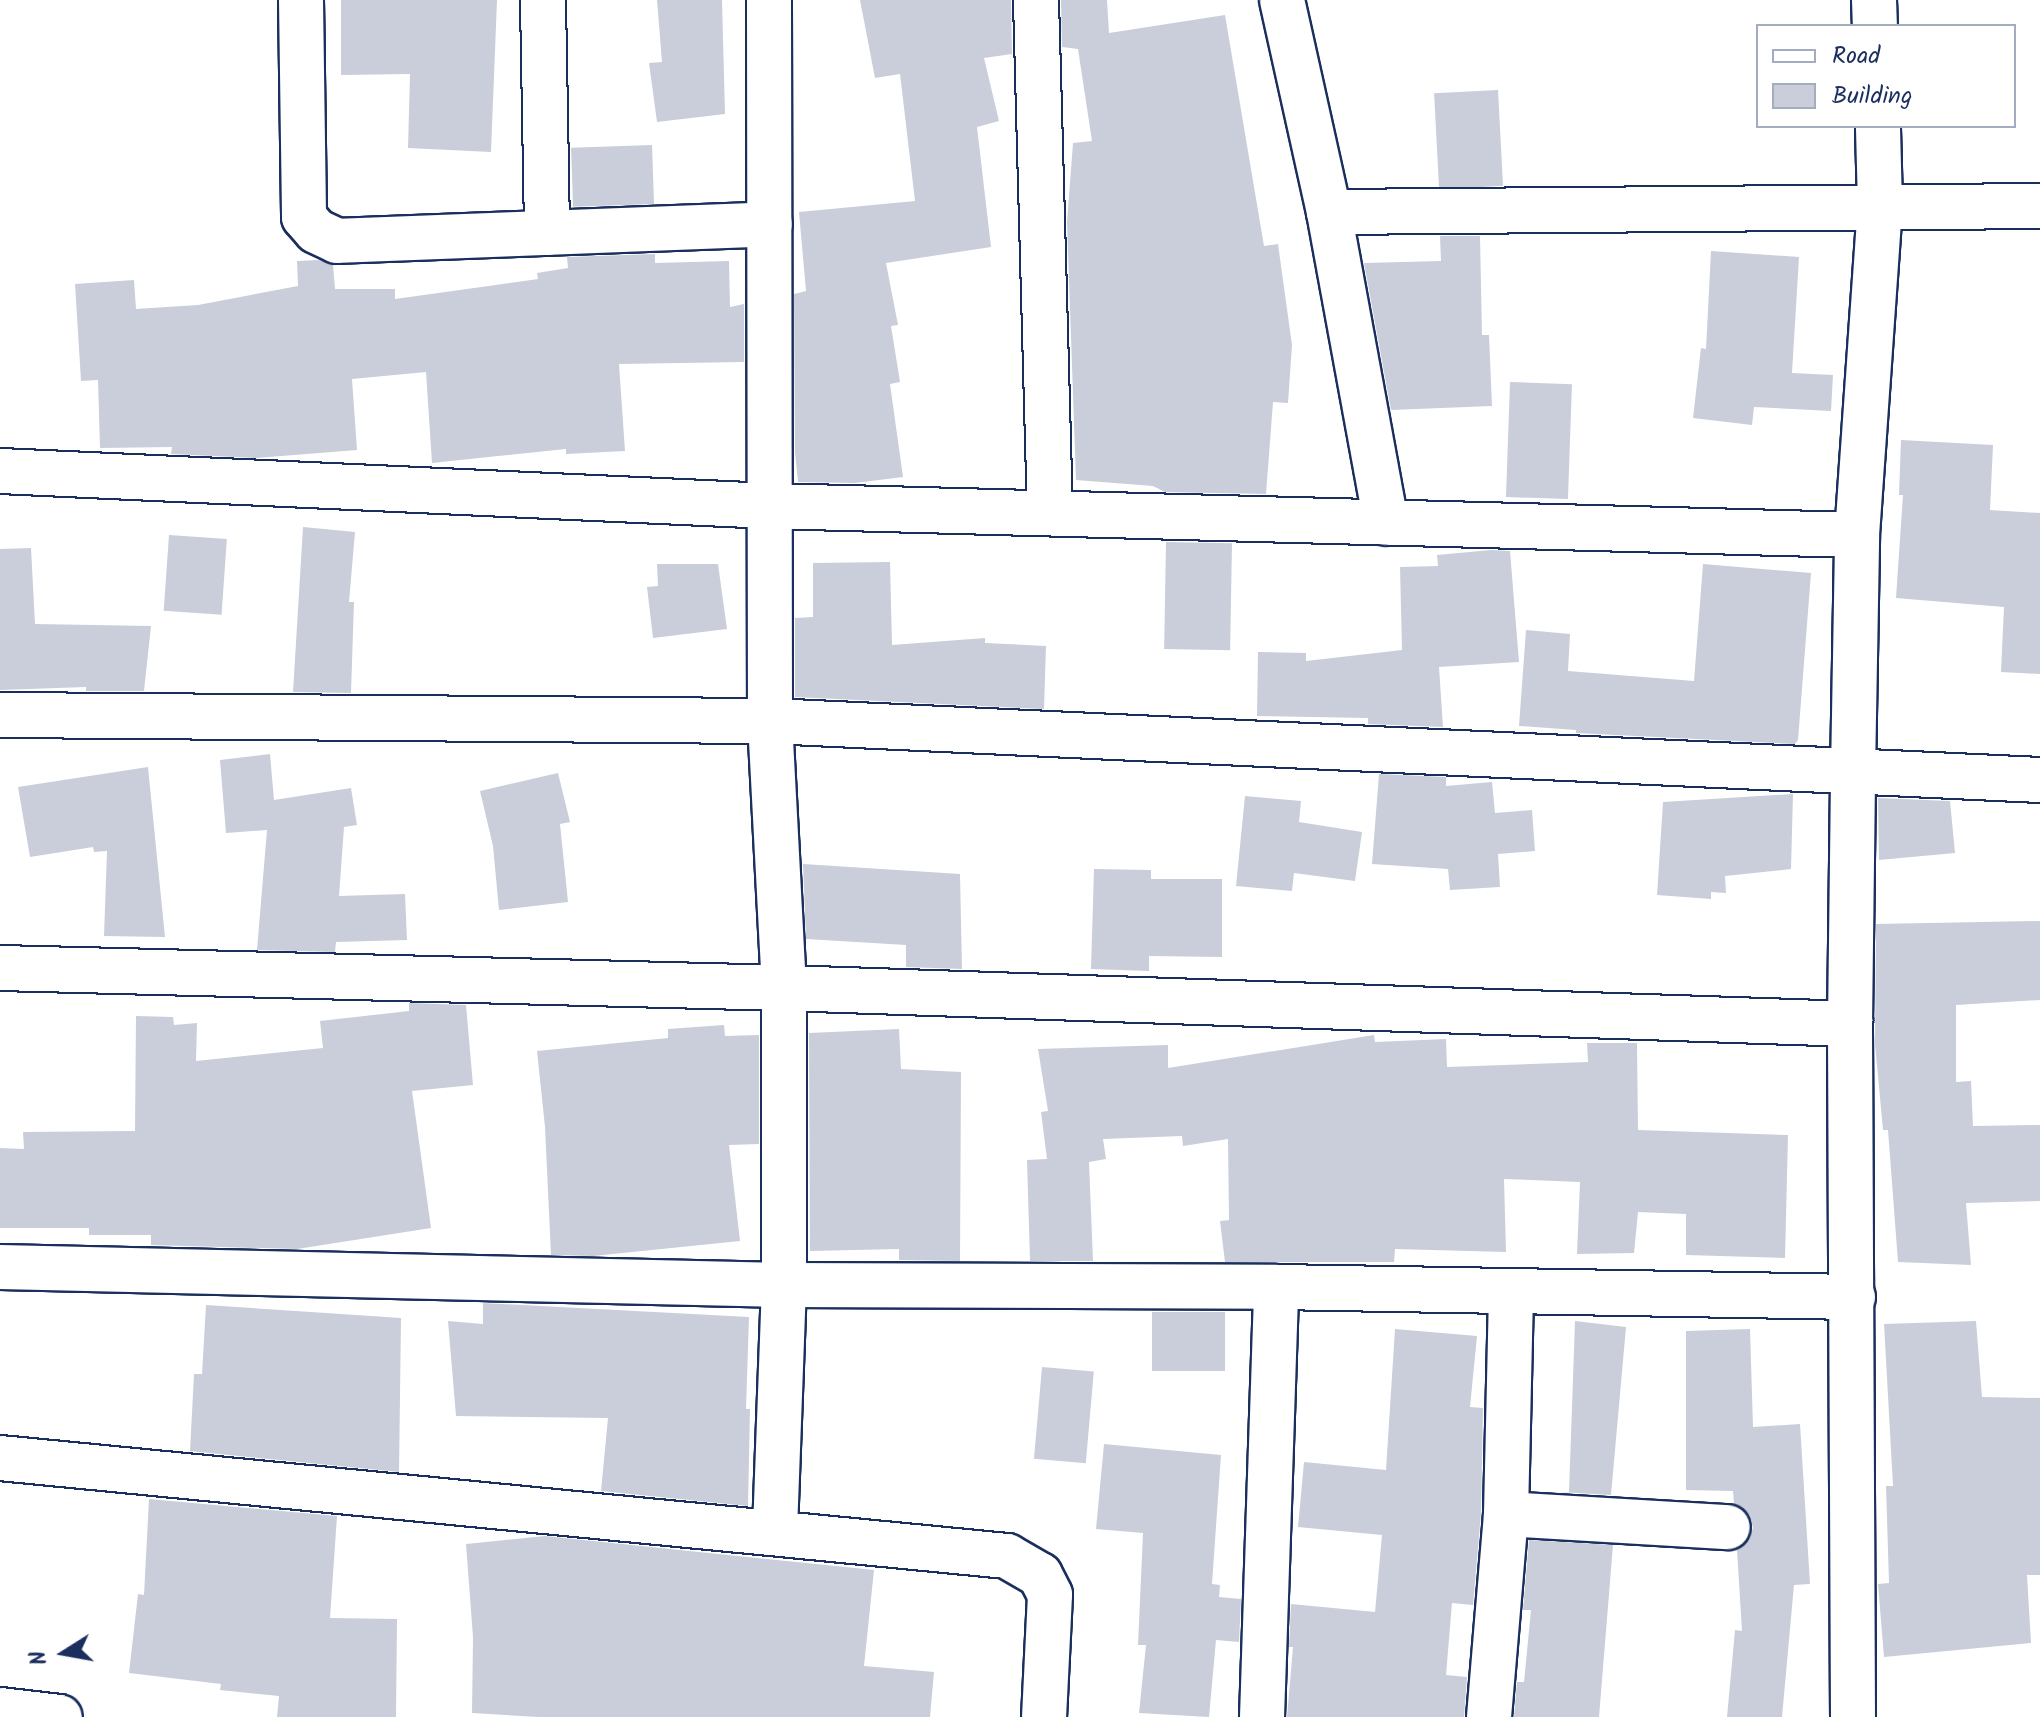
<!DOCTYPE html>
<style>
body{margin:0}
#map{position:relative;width:2040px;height:1717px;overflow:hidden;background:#fff;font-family:Kalam,sans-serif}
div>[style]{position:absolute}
.building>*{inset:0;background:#caceda;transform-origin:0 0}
.roads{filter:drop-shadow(2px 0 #1b2f5e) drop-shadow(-2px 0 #1b2f5e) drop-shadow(0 2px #1b2f5e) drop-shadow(0 -2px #1b2f5e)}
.minor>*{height:44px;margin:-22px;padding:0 22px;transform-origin:22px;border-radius:22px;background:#fff}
span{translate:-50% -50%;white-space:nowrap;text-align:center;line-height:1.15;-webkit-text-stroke:8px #fff;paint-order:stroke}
.legend{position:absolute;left:1756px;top:24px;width:260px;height:104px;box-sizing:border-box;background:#fff;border:2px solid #a4acbf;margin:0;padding:10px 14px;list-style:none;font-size:24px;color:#1b2f5e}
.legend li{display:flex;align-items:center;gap:16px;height:40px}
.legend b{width:40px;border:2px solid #a4acbf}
.north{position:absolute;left:24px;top:1613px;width:80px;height:80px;-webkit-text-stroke:6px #fff;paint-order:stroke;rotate:259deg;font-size:22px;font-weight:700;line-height:32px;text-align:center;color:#1b2f5e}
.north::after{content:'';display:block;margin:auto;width:28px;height:36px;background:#1b2f5e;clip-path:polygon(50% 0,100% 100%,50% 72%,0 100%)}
</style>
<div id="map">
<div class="building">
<div style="clip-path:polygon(341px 0,497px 0,491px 152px,408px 148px,410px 74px,341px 75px)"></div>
<div style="clip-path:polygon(657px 0,722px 0,725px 114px,657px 122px,649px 63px,662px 62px)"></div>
<div style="clip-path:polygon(860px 0,1011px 0,1012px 54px,984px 58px,999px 121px,977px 127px,991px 247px,886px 263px,898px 325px,891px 326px,900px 382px,890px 384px,903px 477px,855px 483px,798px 482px,795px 452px,794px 294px,806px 291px,799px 212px,915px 201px,900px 74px,875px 78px)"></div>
<div style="clip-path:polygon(1061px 0,1107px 0,1109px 33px,1225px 15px,1264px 246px,1278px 244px,1292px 345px,1288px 403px,1273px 402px,1266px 494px,1165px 492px,1153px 486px,1076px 480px,1067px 222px,1073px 143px,1092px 141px,1078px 49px,1062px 47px)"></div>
<div style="left:1498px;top:90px;width:96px;height:64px;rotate:87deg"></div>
<div style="left:652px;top:145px;width:59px;height:81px;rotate:88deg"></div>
<div style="clip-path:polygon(1440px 236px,1480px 236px,1482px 335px,1489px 335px,1492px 406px,1391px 410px,1364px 263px,1441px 261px)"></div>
<div style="clip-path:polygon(1711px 251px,1799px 257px,1792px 373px,1833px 375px,1831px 411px,1754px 407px,1752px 425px,1693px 418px,1701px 348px,1706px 349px)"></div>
<div style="clip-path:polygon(655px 254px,655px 263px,729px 261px,730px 307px,744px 304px,744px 362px,619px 364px,625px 451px,566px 454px,566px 449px,432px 463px,426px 372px,352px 379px,357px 450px,256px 458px,171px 454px,172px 447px,100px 448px,98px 380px,81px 381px,75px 284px,134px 280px,136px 309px,198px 305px,298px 286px,297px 261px,319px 260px,333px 265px,335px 289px,395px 289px,395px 299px,538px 279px,537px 273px,568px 268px,567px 257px)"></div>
<div style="left:1510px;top:382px;width:62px;height:115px;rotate:2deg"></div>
<div style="clip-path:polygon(1901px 440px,1993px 445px,1990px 510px,2040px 513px,2040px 674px,2001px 672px,2004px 607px,1896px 598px,1903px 495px,1899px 495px)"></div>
<div style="clip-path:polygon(303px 527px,355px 532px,349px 602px,354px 602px,351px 693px,293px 692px)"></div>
<div style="left:169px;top:535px;width:58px;height:76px;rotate:4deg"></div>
<div style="left:1166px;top:542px;width:66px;height:107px;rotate:1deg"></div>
<div style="clip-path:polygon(31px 548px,35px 624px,151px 626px,144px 691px,86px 691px,86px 687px,0 690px,0 549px)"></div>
<div style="clip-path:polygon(1491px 550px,1510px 551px,1519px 662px,1439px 667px,1443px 727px,1368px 724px,1368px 718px,1257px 716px,1258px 652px,1306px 653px,1306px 661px,1402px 650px,1400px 567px,1438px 566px,1437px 555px)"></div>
<div style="clip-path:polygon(890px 562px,892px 645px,985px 638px,985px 643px,1046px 646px,1044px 709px,795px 697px,795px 618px,813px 617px,813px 563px)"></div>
<div style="clip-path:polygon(657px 564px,718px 564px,727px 629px,653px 638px,647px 587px,658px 586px)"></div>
<div style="clip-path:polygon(1703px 564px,1811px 573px,1798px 740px,1795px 744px,1576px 733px,1576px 730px,1519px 726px,1526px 630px,1570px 634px,1568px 671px,1694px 681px)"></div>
<div style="clip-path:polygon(270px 754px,274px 800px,351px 788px,357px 825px,344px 827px,339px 896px,405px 894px,407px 940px,336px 942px,335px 952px,257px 950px,267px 830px,226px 833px,220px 760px)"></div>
<div style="clip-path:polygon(148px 767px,165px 937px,104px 936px,107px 851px,94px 852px,93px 847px,30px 857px,18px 787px)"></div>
<div style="clip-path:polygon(558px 773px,570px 822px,560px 824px,568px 902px,499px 910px,493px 846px,480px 791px)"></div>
<div style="clip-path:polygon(1379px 774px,1446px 777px,1446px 786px,1492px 782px,1495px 813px,1532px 810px,1535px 851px,1498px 854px,1500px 887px,1450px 890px,1448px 869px,1372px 864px)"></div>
<div style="clip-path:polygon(1793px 794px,1791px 869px,1725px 876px,1726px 893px,1711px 892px,1711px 899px,1657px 895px,1663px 802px)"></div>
<div style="clip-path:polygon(1245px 796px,1301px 801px,1299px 822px,1362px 832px,1355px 881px,1294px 873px,1292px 891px,1236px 886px)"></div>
<div style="clip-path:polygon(1878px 798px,1950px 801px,1955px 853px,1879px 860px)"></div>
<div style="clip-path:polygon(803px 864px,960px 874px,962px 969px,906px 967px,906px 945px,806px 939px)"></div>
<div style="clip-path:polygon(1094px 869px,1151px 870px,1151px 879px,1222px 879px,1222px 957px,1149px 956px,1149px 971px,1091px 969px)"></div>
<div style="clip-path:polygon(2040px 921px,2040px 1000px,1956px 1005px,1956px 1082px,1971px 1081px,1973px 1126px,2040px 1125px,2040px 1201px,1966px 1203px,1971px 1265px,1898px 1262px,1888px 1130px,1883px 1130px,1875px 1044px,1876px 924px)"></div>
<div style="clip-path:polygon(409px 1003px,466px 1005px,473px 1085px,412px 1091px,431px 1228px,297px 1249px,151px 1245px,151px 1235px,89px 1235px,89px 1228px,0 1228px,0 1148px,24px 1149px,23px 1132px,135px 1131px,136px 1016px,173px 1017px,174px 1025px,197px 1023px,196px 1061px,323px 1048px,320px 1021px,409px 1011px)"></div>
<div style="clip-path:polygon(724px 1025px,725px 1036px,759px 1035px,759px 1144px,729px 1145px,740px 1241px,593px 1256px,551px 1255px,545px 1127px,537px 1051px,668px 1038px,668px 1029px)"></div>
<div style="clip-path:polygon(899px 1029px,901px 1069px,961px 1072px,960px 1261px,899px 1260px,899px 1249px,810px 1251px,809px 1033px)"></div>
<div style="clip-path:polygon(1374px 1035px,1375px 1042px,1446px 1039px,1447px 1067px,1588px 1062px,1587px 1043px,1637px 1043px,1638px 1130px,1788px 1135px,1785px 1258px,1686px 1255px,1686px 1214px,1638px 1212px,1634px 1253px,1577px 1254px,1580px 1182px,1504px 1179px,1506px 1252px,1395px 1249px,1394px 1262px,1225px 1262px,1220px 1221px,1229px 1220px,1228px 1139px,1183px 1146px,1182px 1136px,1103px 1139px,1106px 1159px,1089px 1162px,1093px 1261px,1030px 1261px,1027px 1160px,1047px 1159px,1041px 1112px,1048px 1111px,1038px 1049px,1168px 1045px,1168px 1068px)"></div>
<div style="clip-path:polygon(483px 1303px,749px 1317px,746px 1409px,750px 1409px,748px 1506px,601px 1491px,608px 1418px,456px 1416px,448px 1321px,483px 1324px)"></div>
<div style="clip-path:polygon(206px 1305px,401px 1318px,399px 1472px,190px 1451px,194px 1374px,202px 1374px)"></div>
<div style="left:1152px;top:1312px;width:73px;height:59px"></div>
<div style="clip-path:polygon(1575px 1321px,1626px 1327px,1611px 1495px,1560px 1492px,1569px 1492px)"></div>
<div style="clip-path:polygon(1976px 1321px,1982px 1397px,2040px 1398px,2040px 1575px,2027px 1575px,2031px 1643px,1884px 1657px,1878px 1584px,1889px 1583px,1886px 1486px,1893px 1486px,1884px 1324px)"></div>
<div style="clip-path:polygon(1395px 1329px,1477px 1336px,1470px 1407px,1483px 1408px,1481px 1513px,1473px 1605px,1452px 1603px,1446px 1675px,1467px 1677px,1464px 1717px,1287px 1717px,1293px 1647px,1289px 1647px,1291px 1604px,1375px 1612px,1382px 1535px,1298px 1527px,1304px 1462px,1386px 1470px)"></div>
<div style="clip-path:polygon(1750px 1329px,1753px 1427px,1800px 1424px,1810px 1584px,1794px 1585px,1782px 1717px,1727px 1717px,1735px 1630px,1742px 1631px,1737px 1550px,1748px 1541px,1753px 1528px,1750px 1515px,1734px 1504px,1733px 1491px,1686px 1490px,1686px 1331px)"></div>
<div style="left:1042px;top:1367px;width:52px;height:92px;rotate:5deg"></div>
<div style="clip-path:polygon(1104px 1444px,1221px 1455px,1212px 1584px,1220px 1585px,1219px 1597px,1241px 1599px,1239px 1642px,1216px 1640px,1209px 1717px,1139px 1713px,1146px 1645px,1138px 1645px,1143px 1533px,1096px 1529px)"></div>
<div style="clip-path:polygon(149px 1499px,337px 1516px,330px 1618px,397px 1619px,396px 1717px,277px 1717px,279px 1696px,220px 1690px,221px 1684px,129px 1673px,138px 1594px,144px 1595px)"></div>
<div style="clip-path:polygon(545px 1536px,874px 1570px,864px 1666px,934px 1672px,930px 1717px,539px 1717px,472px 1713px,473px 1637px,466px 1544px)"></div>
<div style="clip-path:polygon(1529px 1540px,1613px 1545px,1599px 1717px,1514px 1717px,1517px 1682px,1524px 1682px,1531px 1610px,1523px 1610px)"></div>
</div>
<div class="roads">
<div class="minor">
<div style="left:301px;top:0;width:217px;rotate:89.2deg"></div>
<div style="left:304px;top:217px;width:18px;rotate:49deg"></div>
<div style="left:316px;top:231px;width:23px;rotate:25deg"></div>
<div style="left:337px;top:241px;width:433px;rotate:-2.2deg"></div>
<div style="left:543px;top:0;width:233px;rotate:89deg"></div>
<div style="left:769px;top:0;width:721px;rotate:89.92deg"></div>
<div style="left:770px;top:721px;width:267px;rotate:87deg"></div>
<div style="left:784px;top:988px;width:297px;rotate:90deg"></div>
<div style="left:784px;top:1285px;width:248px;rotate:92.1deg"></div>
<div style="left:1036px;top:0;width:513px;rotate:88.44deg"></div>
<div style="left:1282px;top:0;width:217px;rotate:77.5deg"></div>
<div style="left:1329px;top:212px;width:316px;rotate:79.6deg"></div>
<div style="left:1874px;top:0;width:26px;rotate:88deg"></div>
<div style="left:1329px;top:212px;width:711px;rotate:-0.48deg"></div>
<div style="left:0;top:471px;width:771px;rotate:2.6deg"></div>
<div style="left:770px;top:506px;width:1087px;rotate:1.53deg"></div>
<div style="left:0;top:715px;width:770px;rotate:0.45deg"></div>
<div style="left:770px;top:721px;width:1271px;rotate:2.66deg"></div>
<div style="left:0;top:968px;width:784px;rotate:1.46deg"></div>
<div style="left:784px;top:988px;width:1067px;rotate:1.93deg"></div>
<div style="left:0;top:1267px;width:784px;rotate:1.32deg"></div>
<div style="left:784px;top:1285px;width:492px;rotate:0.2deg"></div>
<div style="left:1276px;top:1287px;width:577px;rotate:0.99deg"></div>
<div style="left:0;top:1458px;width:1012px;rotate:5.56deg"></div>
<div style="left:1007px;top:1556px;width:38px;rotate:30deg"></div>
<div style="left:1040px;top:1575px;width:22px;rotate:63deg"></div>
<div style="left:1050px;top:1595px;width:122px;rotate:92.8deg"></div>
<div style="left:1506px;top:1514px;width:222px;rotate:3.4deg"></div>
<div style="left:0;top:1710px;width:60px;rotate:6.7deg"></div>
<div style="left:1262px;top:1717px;width:430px;rotate:-88.1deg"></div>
<div style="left:1489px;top:1717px;width:204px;rotate:-85.2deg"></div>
<div style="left:1506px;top:1514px;width:222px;rotate:-88.7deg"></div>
<div style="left:1853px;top:1717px;width:693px;rotate:-90.25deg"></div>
<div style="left:1850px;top:1024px;width:251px;rotate:-89.3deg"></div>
<div style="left:1853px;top:773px;width:238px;rotate:-89deg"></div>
<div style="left:1857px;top:535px;width:331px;rotate:-86deg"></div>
<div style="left:1880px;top:205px;width:79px;rotate:-91.5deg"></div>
</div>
</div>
<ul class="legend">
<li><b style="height:10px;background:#fff"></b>Road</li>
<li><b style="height:22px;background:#caceda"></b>Building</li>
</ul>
<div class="north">N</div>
</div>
